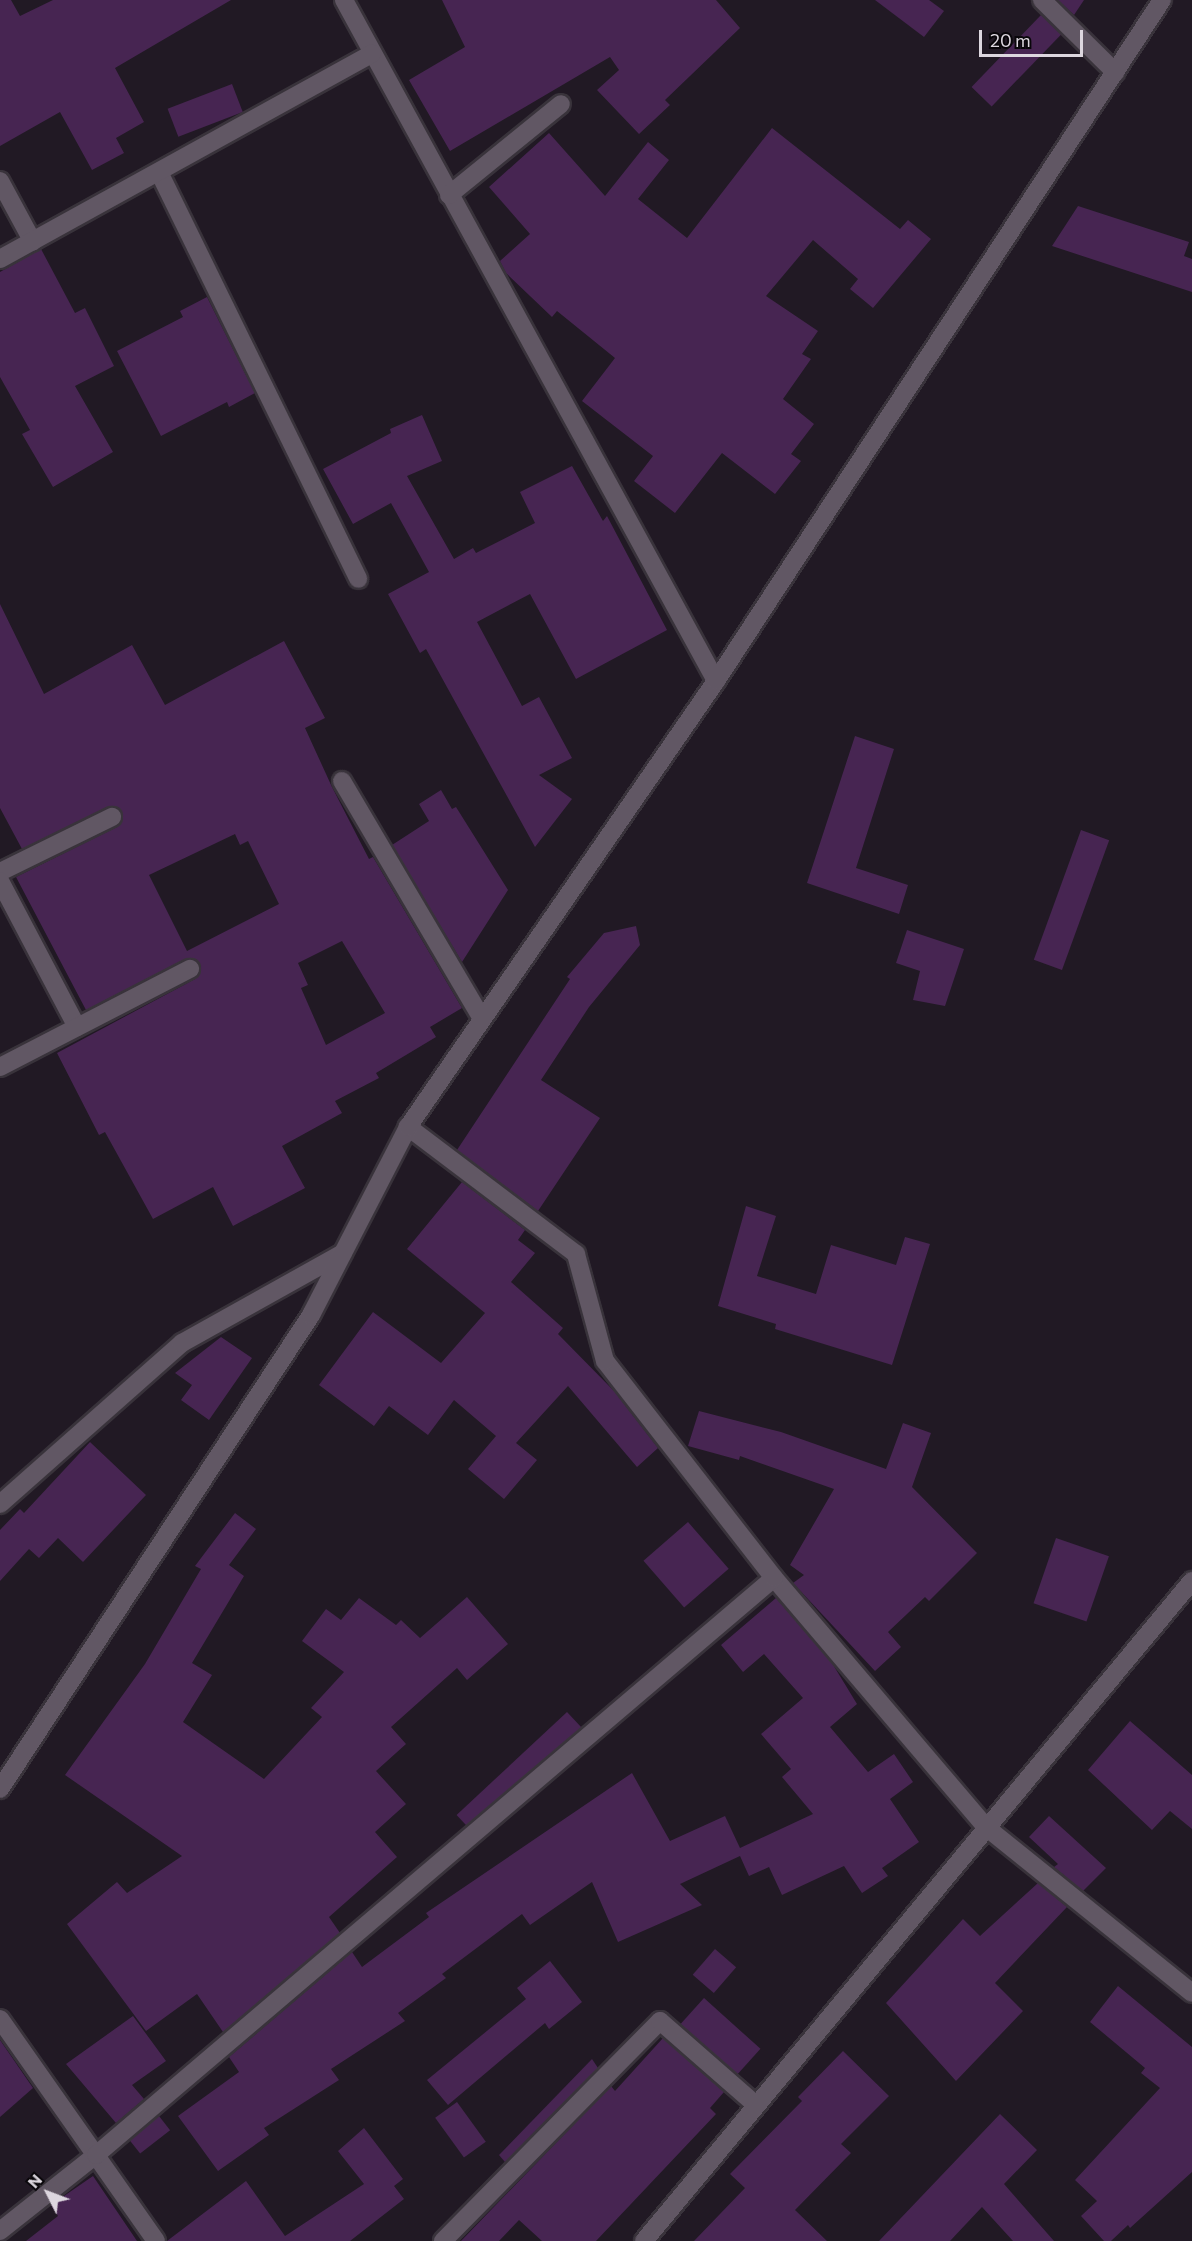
<!DOCTYPE html>
<style>
body{margin:0}
#map{position:relative;width:1192px;height:2241px;overflow:hidden;background:#211924;font-family:Commissioner,sans-serif}
div>[style]{position:absolute}
.building>*{inset:0;background:#472552;transform-origin:0 0}
.roads{filter:drop-shadow(2px 0 #39333b) drop-shadow(-2px 0 #39333b) drop-shadow(0 2px #39333b) drop-shadow(0 -2px #39333b)}
.street>*{height:18px;margin:-9px;padding:0 9px;transform-origin:9px;border-radius:9px;background:#615764}
.secondary>*{height:18px;margin:-9px;padding:0 9px;transform-origin:9px;border-radius:9px;background:#615764}
span{translate:-50% -50%;white-space:nowrap;text-align:center;line-height:1.15;-webkit-text-stroke:5px #09060a;paint-order:stroke}
.north{position:absolute;left:18px;top:2163px;width:60px;height:60px;-webkit-text-stroke:4px #09060a;paint-order:stroke;rotate:312deg;font-size:16px;font-weight:700;line-height:24px;text-align:center;color:#ddd7df}
.north::after{content:'';display:block;margin:auto;width:21px;height:27px;background:#ddd7df;clip-path:polygon(50% 0,100% 100%,50% 72%,0 100%)}
.scale{position:absolute;left:979px;top:30px;width:104px;height:27px;box-sizing:border-box;border:3px solid #ddd7df;border-top:0;padding-left:8px;font-size:18px;line-height:21px;white-space:nowrap;color:#ddd7df;-webkit-text-stroke:4px #09060a;paint-order:stroke}
</style>
<div id="map">
<div class="building">
<div style="clip-path:polygon(0 0,11px 0,20px 16px,53px 0,231px 0,115px 68px,144px 122px,116px 138px,124px 153px,92px 170px,60px 112px,0 146px)"></div>
<div style="clip-path:polygon(442px 0,716px 0,740px 28px,665px 100px,670px 105px,639px 134px,597px 90px,619px 70px,610px 57px,450px 151px,409px 80px,465px 47px)"></div>
<div style="clip-path:polygon(875px 0,929px 0,944px 11px,924px 37px)"></div>
<div style="clip-path:polygon(1058px 0,1084px 0,1074px 15px)"></div>
<div style="left:1041px;top:15px;width:28px;height:100px;rotate:44deg"></div>
<div style="left:232px;top:84px;width:30px;height:69px;rotate:69deg"></div>
<div style="clip-path:polygon(772px 128px,900px 229px,908px 220px,931px 239px,873px 308px,850px 289px,858px 279px,813px 240px,766px 296px,818px 331px,802px 354px,811px 359px,783px 399px,814px 424px,791px 454px,801px 461px,775px 494px,722px 453px,675px 513px,634px 481px,653px 456px,582px 401px,615px 358px,557px 311px,552px 317px,506px 273px,500px 261px,530px 234px,489px 187px,549px 133px,605px 196px,648px 142px,669px 160px,638px 199px,687px 238px)"></div>
<div style="clip-path:polygon(1078px 206px,1189px 242px,1184px 256px,1192px 259px,1192px 292px,1052px 246px)"></div>
<div style="clip-path:polygon(41px 249px,75px 313px,85px 308px,114px 366px,75px 386px,113px 452px,53px 487px,22px 434px,30px 430px,0 377px,0 272px)"></div>
<div style="clip-path:polygon(207px 297px,255px 393px,229px 407px,227px 402px,161px 436px,117px 351px,183px 317px,180px 311px)"></div>
<div style="clip-path:polygon(422px 415px,442px 461px,407px 476px,454px 559px,473px 548px,476px 553px,535px 523px,520px 492px,572px 466px,603px 521px,607px 516px,667px 630px,576px 679px,530px 594px,477px 622px,522px 706px,539px 697px,572px 758px,539px 775px,572px 799px,535px 847px,426px 649px,420px 653px,388px 594px,429px 572px,391px 503px,353px 524px,323px 469px,391px 433px,390px 429px)"></div>
<div style="clip-path:polygon(evenodd,0 604px,44px 694px,132px 645px,165px 705px,284px 641px,325px 718px,305px 728px,332px 787px,369px 859px,373px 857px,462px 1008px,430px 1027px,436px 1037px,376px 1073px,379px 1078px,335px 1101px,342px 1113px,282px 1146px,305px 1188px,233px 1226px,213px 1187px,153px 1219px,105px 1132px,99px 1135px,57px 1053px,195px 979px,201px 969px,196px 959px,185px 959px,86px 1010px,16px 877px,117px 827px,122px 813px,118px 807px,107px 807px,22px 849px,0 808px,0 604px,235px 834px,240px 845px,248px 841px,279px 904px,187px 951px,149px 875px,235px 834px,0 604px,342px 941px,385px 1013px,326px 1045px,301px 988px,308px 985px,298px 963px,342px 941px)"></div>
<div style="clip-path:polygon(855px 736px,894px 749px,856px 868px,908px 885px,899px 914px,807px 883px)"></div>
<div style="clip-path:polygon(441px 790px,452px 809px,456px 807px,508px 890px,462px 962px,392px 845px,429px 821px,419px 804px)"></div>
<div style="left:1081px;top:830px;width:30px;height:138px;rotate:20deg"></div>
<div style="clip-path:polygon(636px 926px,640px 945px,589px 1007px,541px 1080px,600px 1118px,538px 1211px,457px 1150px,570px 979px,567px 977px,604px 933px)"></div>
<div style="clip-path:polygon(907px 930px,964px 949px,945px 1006px,913px 1000px,920px 971px,896px 963px)"></div>
<div style="clip-path:polygon(462px 1182px,525px 1230px,518px 1240px,535px 1253px,511px 1282px,563px 1328px,558px 1334px,614px 1391px,658px 1448px,637px 1467px,568px 1386px,516px 1443px,537px 1460px,504px 1499px,468px 1469px,496px 1436px,454px 1400px,428px 1435px,389px 1406px,374px 1426px,319px 1385px,373px 1312px,441px 1363px,485px 1313px,407px 1249px)"></div>
<div style="clip-path:polygon(746px 1206px,776px 1216px,757px 1276px,816px 1294px,831px 1245px,896px 1265px,905px 1237px,930px 1244px,892px 1365px,775px 1329px,776px 1324px,718px 1306px)"></div>
<div style="clip-path:polygon(221px 1337px,252px 1358px,209px 1420px,181px 1400px,192px 1385px,175px 1373px)"></div>
<div style="clip-path:polygon(699px 1411px,781px 1432px,886px 1469px,903px 1423px,931px 1433px,912px 1487px,977px 1553px,929px 1601px,925px 1597px,888px 1632px,901px 1647px,875px 1671px,793px 1583px,804px 1575px,790px 1565px,834px 1489px,740px 1456px,739px 1460px,688px 1446px)"></div>
<div style="clip-path:polygon(90px 1442px,146px 1495px,83px 1562px,58px 1538px,39px 1558px,29px 1549px,0 1581px,0 1530px,20px 1509px,24px 1513px)"></div>
<div style="clip-path:polygon(235px 1513px,256px 1529px,229px 1565px,244px 1576px,192px 1663px,212px 1675px,183px 1722px,264px 1779px,322px 1717px,311px 1708px,344px 1672px,302px 1641px,326px 1609px,341px 1620px,359px 1598px,396px 1625px,401px 1620px,420px 1638px,467px 1597px,508px 1644px,467px 1680px,457px 1668px,391px 1727px,406px 1744px,376px 1771px,406px 1804px,375px 1832px,397px 1857px,329px 1917px,340px 1933px,223px 2032px,197px 1994px,146px 2031px,67px 1924px,117px 1882px,127px 1893px,182px 1856px,65px 1775px,145px 1664px,201px 1569px,195px 1566px)"></div>
<div style="left:688px;top:1522px;width:62px;height:59px;rotate:49deg"></div>
<div style="left:1056px;top:1538px;width:56px;height:69px;rotate:19deg"></div>
<div style="clip-path:polygon(776px 1598px,832px 1663px,857px 1704px,830px 1727px,868px 1772px,894px 1754px,913px 1782px,890px 1799px,919px 1842px,882px 1868px,888px 1876px,862px 1893px,844px 1866px,782px 1895px,769px 1867px,749px 1876px,740px 1856px,680px 1884px,702px 1905px,618px 1942px,592px 1882px,530px 1925px,522px 1914px,442px 1974px,446px 1978px,398px 2013px,405px 2021px,331px 2069px,339px 2080px,264px 2128px,269px 2135px,218px 2171px,178px 2116px,239px 2072px,229px 2057px,352px 1952px,362px 1967px,429px 1917px,426px 1913px,632px 1773px,670px 1841px,725px 1816px,740px 1848px,813px 1814px,782px 1777px,791px 1769px,761px 1734px,803px 1698px,764px 1654px,743px 1672px,721px 1645px)"></div>
<div style="left:567px;top:1712px;width:21px;height:151px;rotate:47deg"></div>
<div style="clip-path:polygon(1130px 1721px,1192px 1775px,1192px 1829px,1170px 1811px,1152px 1830px,1088px 1770px)"></div>
<div style="clip-path:polygon(1049px 1816px,1106px 1868px,1083px 1891px,1054px 1867px,1058px 1864px,1029px 1837px)"></div>
<div style="clip-path:polygon(1038px 1883px,1067px 1907px,995px 1983px,1023px 2011px,956px 2081px,886px 2003px,963px 1919px,980px 1936px)"></div>
<div style="left:715px;top:1949px;width:28px;height:34px;rotate:41deg"></div>
<div style="clip-path:polygon(550px 1961px,582px 2002px,549px 2029px,545px 2023px,448px 2105px,427px 2080px,526px 1999px,517px 1988px)"></div>
<div style="clip-path:polygon(1118px 1986px,1192px 2047px,1192px 2172px,1130px 2228px,1128px 2225px,1111px 2241px,1104px 2241px,1081px 2216px,1097px 2201px,1075px 2180px,1160px 2088px,1141px 2073px,1145px 2068px,1090px 2022px)"></div>
<div style="left:704px;top:1998px;width:76px;height:35px;rotate:42deg"></div>
<div style="clip-path:polygon(133px 2016px,166px 2061px,132px 2085px,144px 2099px,116px 2123px,66px 2064px)"></div>
<div style="clip-path:polygon(663px 2038px,724px 2092px,710px 2108px,716px 2114px,596px 2241px,542px 2241px,519px 2220px,499px 2241px,461px 2241px,611px 2086px,615px 2091px)"></div>
<div style="clip-path:polygon(0 2040px,33px 2088px,0 2117px)"></div>
<div style="clip-path:polygon(843px 2051px,889px 2096px,841px 2144px,851px 2153px,795px 2210px,827px 2241px,694px 2241px,745px 2188px,730px 2174px,802px 2101px,798px 2097px)"></div>
<div style="clip-path:polygon(592px 2059px,598px 2068px,505px 2162px,499px 2155px)"></div>
<div style="left:457px;top:2102px;width:49px;height:27px;rotate:54deg"></div>
<div style="clip-path:polygon(1000px 2114px,1037px 2150px,1004px 2184px,1054px 2241px,1013px 2241px,982px 2207px,950px 2241px,879px 2241px)"></div>
<div style="left:159px;top:2116px;width:18px;height:38px;rotate:52deg"></div>
<div style="clip-path:polygon(364px 2128px,403px 2179px,394px 2186px,404px 2199px,350px 2241px,167px 2241px,246px 2181px,285px 2236px,364px 2184px,338px 2151px)"></div>
<div style="clip-path:polygon(93px 2176px,137px 2241px,26px 2241px,58px 2216px,51px 2205px)"></div>
</div>
<div class="roads">
<div class="street">
<div style="left:344px;top:0;width:776px;rotate:61.35deg"></div>
<div style="left:1042px;top:0;width:103px;rotate:44.6deg"></div>
<div style="left:159px;top:172px;width:453px;rotate:63.9deg"></div>
<div style="left:0;top:181px;width:69px;rotate:61.6deg"></div>
<div style="left:449px;top:195px;width:144px;rotate:-39.1deg"></div>
<div style="left:0;top:259px;width:425px;rotate:-28.9deg"></div>
<div style="left:342px;top:781px;width:276px;rotate:59.5deg"></div>
<div style="left:0;top:872px;width:125px;rotate:-26.2deg"></div>
<div style="left:0;top:881px;width:165px;rotate:62.2deg"></div>
<div style="left:0;top:1067px;width:214px;rotate:-27.3deg"></div>
<div style="left:0;top:1504px;width:243px;rotate:-41.5deg"></div>
<div style="left:182px;top:1343px;width:184px;rotate:-29.2deg"></div>
<div style="left:774px;top:1578px;width:328px;rotate:49.6deg"></div>
<div style="left:987px;top:1828px;width:263px;rotate:38.8deg"></div>
<div style="left:0;top:2019px;width:271px;rotate:54.9deg"></div>
<div style="left:0;top:2231px;width:122px;rotate:-38.4deg"></div>
<div style="left:96px;top:2155px;width:890px;rotate:-40.4deg"></div>
<div style="left:774px;top:1578px;width:275px;rotate:-127.9deg"></div>
<div style="left:605px;top:1361px;width:111px;rotate:-105.2deg"></div>
<div style="left:576px;top:1254px;width:211px;rotate:-142.9deg"></div>
<div style="left:443px;top:2241px;width:309px;rotate:-45.4deg"></div>
<div style="left:660px;top:2021px;width:128px;rotate:41.2deg"></div>
<div style="left:644px;top:2241px;width:858px;rotate:-50.3deg"></div>
</div>
<div class="secondary">
<div style="left:0;top:1789px;width:567px;rotate:-56.73deg"></div>
<div style="left:311px;top:1315px;width:212px;rotate:-62.7deg"></div>
<div style="left:408px;top:1127px;width:542px;rotate:-55.37deg"></div>
<div style="left:716px;top:681px;width:814px;rotate:-56.78deg"></div>
</div>
</div>
<div class="north">N</div>
<div class="scale">20 m</div>
</div>
